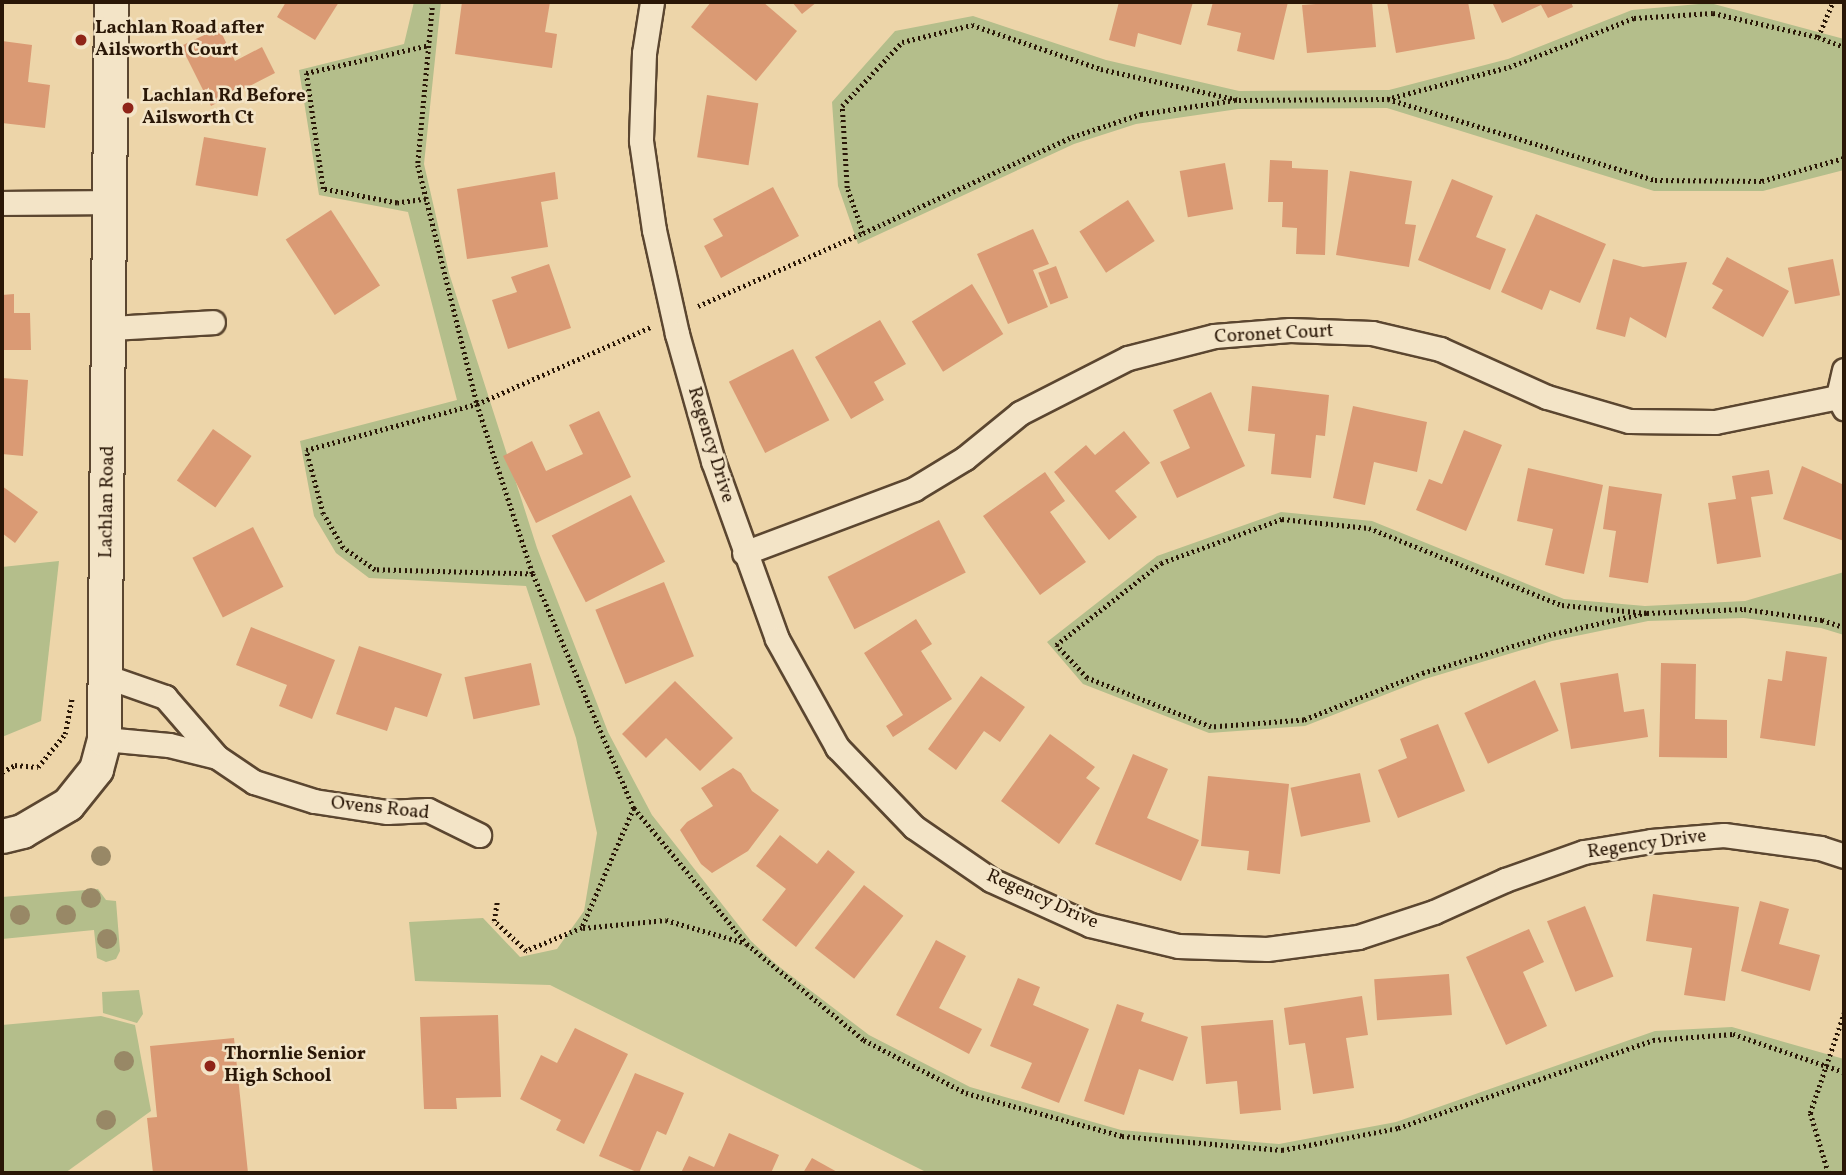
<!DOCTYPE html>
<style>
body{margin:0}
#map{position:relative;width:1846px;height:1175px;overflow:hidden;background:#edd5a9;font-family:Vollkorn,serif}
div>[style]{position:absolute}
.green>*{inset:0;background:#b4be8b}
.building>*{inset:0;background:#da9a74;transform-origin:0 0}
.path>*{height:4.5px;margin-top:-2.25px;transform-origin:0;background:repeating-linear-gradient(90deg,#2a1707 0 2px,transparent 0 5.5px)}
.roads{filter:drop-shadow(2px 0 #5b4630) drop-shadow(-2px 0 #5b4630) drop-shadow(0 2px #5b4630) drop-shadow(0 -2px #5b4630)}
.street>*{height:23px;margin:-11.5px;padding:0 11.5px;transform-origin:11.5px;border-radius:11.5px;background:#f3e4c7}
.secondary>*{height:33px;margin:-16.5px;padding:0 16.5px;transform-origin:16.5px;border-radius:16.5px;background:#f3e4c7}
.trees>*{width:20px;height:20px;margin:-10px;border-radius:50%;background:#988866}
.dots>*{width:19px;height:19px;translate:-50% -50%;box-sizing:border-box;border:4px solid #f3e4c7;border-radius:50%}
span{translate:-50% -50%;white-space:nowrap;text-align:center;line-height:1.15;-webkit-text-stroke:5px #f3e4c7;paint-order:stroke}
.poi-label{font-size:19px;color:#2a1707;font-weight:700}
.left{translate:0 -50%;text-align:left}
.street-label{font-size:19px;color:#2a1707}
.frame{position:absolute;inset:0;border:4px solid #2a1707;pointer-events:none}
</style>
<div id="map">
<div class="green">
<div style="clip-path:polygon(414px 2px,441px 2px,424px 164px,449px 273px,537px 548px,608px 732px,652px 815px,751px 941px,777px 965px,869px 1035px,970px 1087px,1121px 1130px,1279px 1144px,1396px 1122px,1655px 1031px,1732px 1027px,1844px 1059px,1844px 1173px,928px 1173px,550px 985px,415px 981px,409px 922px,483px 918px,520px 957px,557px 949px,584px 911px,597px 833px,576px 738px,526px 586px,369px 578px,336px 553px,314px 516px,300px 441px,457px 400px,408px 212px,319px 195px,299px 70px,404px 44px)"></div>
<div style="clip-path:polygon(1710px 3px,1844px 39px,1844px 170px,1763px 191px,1654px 191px,1387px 108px,1238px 109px,1136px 124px,1074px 144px,858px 244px,838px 186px,832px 102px,895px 31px,973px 16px,1106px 60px,1239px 91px,1389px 90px,1508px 59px,1632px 10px)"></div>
<div style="clip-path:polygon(1281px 512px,1372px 521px,1564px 599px,1645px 606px,1745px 601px,1844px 572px,1844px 635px,1821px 628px,1744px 618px,1648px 621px,1552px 641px,1425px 679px,1305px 726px,1209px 733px,1083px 684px,1047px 642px,1157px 556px)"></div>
<div style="clip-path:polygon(59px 561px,41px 721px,2px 737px,2px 567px)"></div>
<div style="clip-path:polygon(98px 889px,106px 900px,116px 901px,120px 951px,116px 959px,106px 962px,97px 958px,94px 930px,2px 939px,2px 897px)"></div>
<div style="clip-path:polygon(139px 990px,143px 1014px,137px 1023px,103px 1013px,102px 992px)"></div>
<div style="clip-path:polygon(101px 1016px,135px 1025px,151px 1111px,65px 1173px,2px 1173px,2px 1025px)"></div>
</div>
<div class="building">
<div style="clip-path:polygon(286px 2px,339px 2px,315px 40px,277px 17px)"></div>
<div style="clip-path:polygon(462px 2px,550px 2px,545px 32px,557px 34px,552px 68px,455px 54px)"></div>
<div style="clip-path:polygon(711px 2px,763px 2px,797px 31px,756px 81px,691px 27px)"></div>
<div style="clip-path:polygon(792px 2px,817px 2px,802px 14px)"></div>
<div style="clip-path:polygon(1119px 2px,1193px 2px,1181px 45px,1138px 33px,1135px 47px,1109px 40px)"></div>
<div style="clip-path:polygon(1213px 2px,1288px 2px,1274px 60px,1237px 51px,1241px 33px,1207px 25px)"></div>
<div style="clip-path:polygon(1343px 2px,1372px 2px,1376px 47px,1307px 53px,1302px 5px)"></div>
<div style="clip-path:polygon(1387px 2px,1468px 2px,1475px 39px,1396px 53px)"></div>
<div style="clip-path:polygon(1492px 2px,1571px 2px,1573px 7px,1548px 18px,1541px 5px,1502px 23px)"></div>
<div style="clip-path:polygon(219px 28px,235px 61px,262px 47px,275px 73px,211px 106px,181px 46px)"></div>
<div style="clip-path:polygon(2px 41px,32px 45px,28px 82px,50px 85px,45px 128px,2px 123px)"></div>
<div style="left:707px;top:95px;width:52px;height:63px;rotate:9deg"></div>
<div style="left:204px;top:137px;width:63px;height:49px;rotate:10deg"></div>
<div style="clip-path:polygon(1270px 160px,1292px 161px,1292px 168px,1328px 170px,1325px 255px,1296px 254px,1297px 228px,1282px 227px,1283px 202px,1268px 202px)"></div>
<div style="left:1225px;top:163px;width:47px;height:46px;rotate:80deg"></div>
<div style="clip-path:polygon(1350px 171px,1412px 181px,1405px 224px,1416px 225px,1409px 267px,1336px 255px)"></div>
<div style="clip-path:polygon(555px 172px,558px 199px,541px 202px,548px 247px,467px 259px,457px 189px)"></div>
<div style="clip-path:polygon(1452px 179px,1493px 196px,1476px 237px,1506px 249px,1490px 290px,1418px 260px)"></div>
<div style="clip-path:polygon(773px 187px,799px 236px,721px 278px,704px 246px,723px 236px,713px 219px)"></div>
<div style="left:1128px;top:200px;width:49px;height:58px;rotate:57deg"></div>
<div style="left:331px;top:210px;width:90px;height:54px;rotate:57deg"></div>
<div style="clip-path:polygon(1536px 214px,1606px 244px,1580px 303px,1550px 290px,1542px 310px,1501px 292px)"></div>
<div style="clip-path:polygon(1033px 229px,1049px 264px,1033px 270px,1048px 307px,1008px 324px,977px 254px)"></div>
<div style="clip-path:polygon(1727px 257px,1789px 291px,1763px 337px,1712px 308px,1723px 290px,1712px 284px)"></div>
<div style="clip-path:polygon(1613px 259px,1643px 267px,1687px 262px,1666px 338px,1630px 317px,1625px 337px,1596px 329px)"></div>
<div style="left:1833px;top:259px;width:37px;height:46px;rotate:79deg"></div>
<div style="clip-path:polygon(549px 264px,571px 328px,508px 349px,492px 300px,517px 292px,511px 277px)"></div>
<div style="left:1056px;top:266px;width:34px;height:19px;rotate:69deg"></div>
<div style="left:972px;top:284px;width:59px;height:71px;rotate:58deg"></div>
<div style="clip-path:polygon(14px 294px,14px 313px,30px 313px,31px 350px,2px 350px,2px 295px)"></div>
<div style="clip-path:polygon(880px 320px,906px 364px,874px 382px,884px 400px,851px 419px,815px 357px)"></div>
<div style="left:793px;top:349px;width:80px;height:72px;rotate:63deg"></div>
<div style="clip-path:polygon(2px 378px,28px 380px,23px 456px,2px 454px)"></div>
<div style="clip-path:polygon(1252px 386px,1329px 395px,1325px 436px,1316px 435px,1311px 478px,1271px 474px,1275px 434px,1248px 431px)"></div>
<div style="clip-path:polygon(1211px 392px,1245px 466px,1177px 498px,1160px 462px,1190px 448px,1173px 410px)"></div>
<div style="clip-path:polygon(1353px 406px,1427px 422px,1417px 472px,1374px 462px,1365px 505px,1333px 498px)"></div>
<div style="clip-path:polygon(599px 411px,631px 477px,536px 523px,503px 456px,532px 441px,546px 471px,583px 454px,569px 425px)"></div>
<div style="left:213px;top:429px;width:47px;height:63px;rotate:35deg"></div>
<div style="clip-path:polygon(1464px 430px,1502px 445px,1466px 531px,1416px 510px,1429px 479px,1442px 484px)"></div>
<div style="clip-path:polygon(1124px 431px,1150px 463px,1115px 491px,1137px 517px,1109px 540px,1054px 472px,1086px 445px,1095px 455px)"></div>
<div style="clip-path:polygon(1802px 466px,1844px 485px,1844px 541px,1783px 519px)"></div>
<div style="clip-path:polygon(1528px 468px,1603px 485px,1584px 574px,1545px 565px,1553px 529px,1517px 521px)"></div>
<div style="clip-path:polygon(1769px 470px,1773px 494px,1751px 497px,1761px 557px,1717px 564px,1708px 503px,1736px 499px,1732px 476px)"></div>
<div style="clip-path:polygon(1045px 472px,1065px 501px,1050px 512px,1086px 562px,1040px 595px,983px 516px)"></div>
<div style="clip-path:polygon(2px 486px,38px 512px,15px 543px,2px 533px)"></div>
<div style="clip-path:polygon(1609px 486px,1662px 494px,1648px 583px,1609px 577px,1616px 531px,1603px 529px)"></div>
<div style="left:631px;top:495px;width:75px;height:89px;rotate:63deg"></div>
<div style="left:939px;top:520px;width:59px;height:125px;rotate:63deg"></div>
<div style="left:253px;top:527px;width:67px;height:68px;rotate:63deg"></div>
<div style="left:664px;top:582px;width:80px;height:74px;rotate:68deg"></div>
<div style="clip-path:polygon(916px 619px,932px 644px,921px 651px,952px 699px,893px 737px,886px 726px,903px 715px,864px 653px)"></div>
<div style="clip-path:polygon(251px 627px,335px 660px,312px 719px,279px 706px,287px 685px,236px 665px)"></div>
<div style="clip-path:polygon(359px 646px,442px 674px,427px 717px,395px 707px,387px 731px,336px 714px)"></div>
<div style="clip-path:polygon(1786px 651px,1827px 657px,1815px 746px,1760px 738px,1768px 679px,1782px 681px)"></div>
<div style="left:531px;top:663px;width:43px;height:68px;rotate:78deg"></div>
<div style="clip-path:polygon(1661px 663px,1696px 664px,1695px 719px,1727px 720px,1727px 758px,1659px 757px)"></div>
<div style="clip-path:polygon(1618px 673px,1624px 712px,1644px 709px,1648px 737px,1571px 749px,1560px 683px)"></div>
<div style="clip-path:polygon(981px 676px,1025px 707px,1000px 742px,984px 731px,956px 770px,928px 749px)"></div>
<div style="left:1535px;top:680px;width:56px;height:78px;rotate:65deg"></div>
<div style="clip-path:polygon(675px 681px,733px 738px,700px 771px,666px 738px,646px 758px,622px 734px)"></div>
<div style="clip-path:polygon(1438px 724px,1465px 791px,1398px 818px,1378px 770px,1407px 758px,1400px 739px)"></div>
<div style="clip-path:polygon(1050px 734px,1095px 767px,1086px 778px,1100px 788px,1059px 844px,1001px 801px)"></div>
<div style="clip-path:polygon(1133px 754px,1168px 769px,1147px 818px,1199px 840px,1181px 881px,1095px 844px)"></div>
<div style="clip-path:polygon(733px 768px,741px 773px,752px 791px,779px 810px,748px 851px,712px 873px,701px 864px,680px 830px,687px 822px,713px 806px,701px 788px)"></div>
<div style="left:1360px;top:773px;width:50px;height:71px;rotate:78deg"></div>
<div style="clip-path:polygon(1208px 776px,1289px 784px,1280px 874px,1247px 870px,1249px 851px,1201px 846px)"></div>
<div style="clip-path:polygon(780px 835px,817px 864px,828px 850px,855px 872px,796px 947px,762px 920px,786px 889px,756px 866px)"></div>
<div style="left:864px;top:885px;width:50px;height:80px;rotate:38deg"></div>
<div style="clip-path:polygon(1653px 894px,1739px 907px,1725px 1001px,1684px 995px,1692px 948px,1646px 941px)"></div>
<div style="clip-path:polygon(1760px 901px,1789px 909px,1779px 944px,1820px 955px,1810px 991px,1741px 971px)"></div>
<div style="left:1585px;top:906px;width:76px;height:41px;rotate:68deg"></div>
<div style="clip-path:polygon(1529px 929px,1544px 962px,1523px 972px,1547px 1026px,1506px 1045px,1466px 957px)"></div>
<div style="clip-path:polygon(936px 940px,966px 956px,939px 1008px,982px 1029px,969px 1054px,896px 1015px)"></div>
<div style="left:1449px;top:974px;width:41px;height:75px;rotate:86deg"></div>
<div style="clip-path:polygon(1018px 978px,1040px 987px,1033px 1005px,1089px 1029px,1059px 1103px,1021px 1088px,1032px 1063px,990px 1046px)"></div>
<div style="clip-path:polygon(1362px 996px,1368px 1035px,1346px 1038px,1354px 1088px,1313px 1094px,1305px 1043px,1289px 1045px,1284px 1008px)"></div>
<div style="clip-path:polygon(1117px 1004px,1144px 1013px,1141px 1021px,1188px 1037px,1173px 1081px,1139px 1069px,1124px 1115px,1084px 1101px)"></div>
<div style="clip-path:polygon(498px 1015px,501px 1097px,456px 1098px,457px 1109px,424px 1109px,420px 1017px)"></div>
<div style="clip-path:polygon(1273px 1020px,1281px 1110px,1240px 1114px,1237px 1081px,1206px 1084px,1201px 1026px)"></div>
<div style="clip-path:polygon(575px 1028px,628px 1054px,584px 1144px,556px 1130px,561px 1120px,520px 1099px,541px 1055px,557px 1063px)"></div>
<div style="clip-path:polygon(234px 1038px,248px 1173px,153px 1173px,147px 1118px,157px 1117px,150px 1046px)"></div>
<div style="clip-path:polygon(635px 1073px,684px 1093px,666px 1135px,657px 1131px,639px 1173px,599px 1156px)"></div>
<div style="clip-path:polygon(729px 1133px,779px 1155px,771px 1173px,681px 1173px,689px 1156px,714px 1167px)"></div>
<div style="clip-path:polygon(812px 1158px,839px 1173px,803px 1173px)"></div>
</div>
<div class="path">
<div style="left:433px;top:2px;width:164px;rotate:95.3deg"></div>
<div style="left:418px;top:165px;width:246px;rotate:76.1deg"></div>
<div style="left:477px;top:404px;width:179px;rotate:71.8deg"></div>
<div style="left:533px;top:574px;width:255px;rotate:66.7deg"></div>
<div style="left:634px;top:808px;width:131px;rotate:113.4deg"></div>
<div style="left:582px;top:928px;width:61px;rotate:157.7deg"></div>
<div style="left:526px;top:951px;width:44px;rotate:-136.8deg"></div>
<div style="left:494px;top:921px;width:19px;rotate:-81deg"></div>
<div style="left:1818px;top:37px;width:38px;rotate:-67deg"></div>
<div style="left:1388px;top:99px;width:279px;rotate:16.9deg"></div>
<div style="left:1655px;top:180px;width:107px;rotate:0.5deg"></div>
<div style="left:1762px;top:181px;width:85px;rotate:-15.7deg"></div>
<div style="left:426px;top:199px;width:29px;rotate:172deg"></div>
<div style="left:397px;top:203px;width:75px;rotate:-169.3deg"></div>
<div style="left:323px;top:189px;width:117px;rotate:-98.3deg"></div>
<div style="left:306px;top:73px;width:126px;rotate:-12.8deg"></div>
<div style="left:863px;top:233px;width:230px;rotate:-24.7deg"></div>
<div style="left:1072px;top:137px;width:73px;rotate:-18.4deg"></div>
<div style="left:1141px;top:114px;width:95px;rotate:-8.5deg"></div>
<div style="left:698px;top:306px;width:180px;rotate:-23.9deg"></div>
<div style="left:863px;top:233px;width:48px;rotate:-109.6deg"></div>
<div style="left:847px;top:188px;width:82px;rotate:-93.5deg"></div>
<div style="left:842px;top:106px;width:88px;rotate:-46.8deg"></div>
<div style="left:902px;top:42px;width:72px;rotate:-13.7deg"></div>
<div style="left:972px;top:25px;width:136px;rotate:18.8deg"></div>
<div style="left:1101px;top:69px;width:141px;rotate:12.7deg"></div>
<div style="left:1239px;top:100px;width:148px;rotate:-0.4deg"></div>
<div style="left:1387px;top:99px;width:126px;rotate:-14.7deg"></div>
<div style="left:1509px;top:67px;width:134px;rotate:-21.4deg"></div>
<div style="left:1634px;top:18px;width:79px;rotate:-3.6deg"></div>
<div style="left:1713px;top:13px;width:108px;rotate:12.9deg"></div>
<div style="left:1818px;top:37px;width:28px;rotate:21deg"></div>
<div style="left:533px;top:574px;width:158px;rotate:-178.5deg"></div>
<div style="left:375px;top:570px;width:39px;rotate:-145deg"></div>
<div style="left:343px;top:548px;width:39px;rotate:-120deg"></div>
<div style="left:323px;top:514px;width:66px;rotate:-104.9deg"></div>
<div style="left:306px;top:450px;width:177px;rotate:-15.1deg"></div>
<div style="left:477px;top:404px;width:190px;rotate:-23.9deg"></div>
<div style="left:1647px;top:613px;width:98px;rotate:167.1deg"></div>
<div style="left:1551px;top:635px;width:133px;rotate:163.3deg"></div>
<div style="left:1424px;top:673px;width:129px;rotate:158.6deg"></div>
<div style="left:1304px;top:720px;width:93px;rotate:175.7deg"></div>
<div style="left:1211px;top:727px;width:133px;rotate:-158.4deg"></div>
<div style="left:1087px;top:678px;width:45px;rotate:-133.2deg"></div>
<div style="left:1056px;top:645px;width:133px;rotate:-38deg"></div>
<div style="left:1161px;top:563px;width:129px;rotate:-20deg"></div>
<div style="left:1282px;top:519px;width:87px;rotate:5.9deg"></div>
<div style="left:1369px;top:528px;width:208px;rotate:21.8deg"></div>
<div style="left:1562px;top:605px;width:85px;rotate:5.4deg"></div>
<div style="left:1647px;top:613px;width:97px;rotate:-2.4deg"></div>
<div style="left:1744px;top:609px;width:79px;rotate:8deg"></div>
<div style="left:1822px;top:620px;width:23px;rotate:18deg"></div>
<div style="left:2px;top:772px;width:15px;rotate:-28deg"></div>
<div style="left:15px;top:765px;width:23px;rotate:5deg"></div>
<div style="left:38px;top:767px;width:43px;rotate:-50.7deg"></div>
<div style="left:65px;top:734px;width:38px;rotate:-79deg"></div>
<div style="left:634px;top:808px;width:177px;rotate:50.3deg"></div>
<div style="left:747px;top:944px;width:151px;rotate:39.4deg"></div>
<div style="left:864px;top:1040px;width:115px;rotate:27.5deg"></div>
<div style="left:966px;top:1093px;width:162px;rotate:15.4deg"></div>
<div style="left:1122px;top:1136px;width:161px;rotate:5deg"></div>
<div style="left:1282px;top:1150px;width:118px;rotate:-10.7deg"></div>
<div style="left:1398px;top:1128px;width:270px;rotate:-19deg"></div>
<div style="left:1653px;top:1040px;width:80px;rotate:-4.3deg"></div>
<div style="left:1733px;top:1034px;width:117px;rotate:18.9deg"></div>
<div style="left:583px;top:928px;width:83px;rotate:-5.5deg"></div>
<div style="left:666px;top:920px;width:82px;rotate:16.2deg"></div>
<div style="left:1828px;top:1173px;width:63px;rotate:-106.7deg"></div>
<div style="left:1810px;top:1113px;width:106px;rotate:-71.2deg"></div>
</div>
<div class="roads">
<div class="street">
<div style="left:652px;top:2px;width:52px;rotate:98.9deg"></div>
<div style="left:644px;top:53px;width:88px;rotate:92deg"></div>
<div style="left:641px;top:141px;width:90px;rotate:81.7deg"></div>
<div style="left:654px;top:230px;width:107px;rotate:77.5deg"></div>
<div style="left:677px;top:334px;width:132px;rotate:74.2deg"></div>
<div style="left:713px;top:461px;width:189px;rotate:70.2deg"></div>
<div style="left:777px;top:639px;width:124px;rotate:60.9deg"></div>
<div style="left:837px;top:747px;width:111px;rotate:46.1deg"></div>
<div style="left:914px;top:827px;width:93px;rotate:34.5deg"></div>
<div style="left:991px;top:880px;width:109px;rotate:24.4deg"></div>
<div style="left:1090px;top:925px;width:90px;rotate:13.4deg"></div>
<div style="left:1178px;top:946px;width:89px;rotate:1.9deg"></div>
<div style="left:1267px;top:949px;width:92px;rotate:-7.5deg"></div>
<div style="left:1358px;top:937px;width:80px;rotate:-18.2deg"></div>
<div style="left:1434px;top:912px;width:78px;rotate:-24.3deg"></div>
<div style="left:1505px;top:880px;width:84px;rotate:-19.5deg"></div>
<div style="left:1584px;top:852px;width:68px;rotate:-9.3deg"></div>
<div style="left:1651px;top:841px;width:73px;rotate:-4.7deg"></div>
<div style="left:1724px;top:835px;width:97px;rotate:7.7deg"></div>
<div style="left:1820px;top:848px;width:25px;rotate:18deg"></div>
<div style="left:2px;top:203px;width:106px;rotate:-0.5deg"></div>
<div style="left:110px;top:328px;width:103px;rotate:-3.3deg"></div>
<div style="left:1844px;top:370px;width:28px;rotate:103deg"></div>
<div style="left:1838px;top:397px;width:13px;rotate:61deg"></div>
<div style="left:744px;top:553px;width:182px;rotate:-20.6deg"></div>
<div style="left:914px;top:489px;width:60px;rotate:-31.3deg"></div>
<div style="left:965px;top:458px;width:71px;rotate:-39.3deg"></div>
<div style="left:1020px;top:413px;width:121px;rotate:-27deg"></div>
<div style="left:1128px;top:358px;width:89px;rotate:-14.3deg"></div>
<div style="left:1214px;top:336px;width:76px;rotate:-4.5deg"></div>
<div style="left:1290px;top:330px;width:82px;rotate:2.1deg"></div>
<div style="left:1372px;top:333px;width:70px;rotate:13.2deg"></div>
<div style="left:1440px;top:349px;width:117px;rotate:24.2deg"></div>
<div style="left:1547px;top:397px;width:85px;rotate:16.3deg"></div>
<div style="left:1629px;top:421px;width:86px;rotate:0.7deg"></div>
<div style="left:1715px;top:422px;width:126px;rotate:-11.5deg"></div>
<div style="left:105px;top:676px;width:64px;rotate:19.3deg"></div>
<div style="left:165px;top:697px;width:79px;rotate:49.1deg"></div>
<div style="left:104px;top:739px;width:65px;rotate:5.3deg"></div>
<div style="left:169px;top:745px;width:49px;rotate:14deg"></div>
<div style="left:217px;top:757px;width:45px;rotate:34deg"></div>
<div style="left:254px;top:782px;width:63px;rotate:17.6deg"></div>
<div style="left:314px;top:801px;width:74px;rotate:8.6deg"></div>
<div style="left:387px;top:812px;width:41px;rotate:-2.8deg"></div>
<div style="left:428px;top:810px;width:57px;rotate:26.1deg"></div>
</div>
<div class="secondary">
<div style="left:2px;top:836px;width:21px;rotate:-14deg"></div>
<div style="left:22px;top:831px;width:53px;rotate:-30.4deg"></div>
<div style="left:68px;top:804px;width:45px;rotate:-51.3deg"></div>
<div style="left:96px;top:769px;width:31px;rotate:-75deg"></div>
<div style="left:104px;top:739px;width:737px;rotate:-89.46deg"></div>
</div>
</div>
<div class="trees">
<div style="left:101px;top:856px"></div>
<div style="left:91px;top:898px"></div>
<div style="left:20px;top:915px"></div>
<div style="left:66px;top:915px"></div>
<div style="left:107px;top:939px"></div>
<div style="left:124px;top:1061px"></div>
<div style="left:106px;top:1120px"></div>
</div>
<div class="dots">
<div style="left:81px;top:40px;background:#8f2418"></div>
<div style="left:128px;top:108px;background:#8f2418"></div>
<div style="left:210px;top:1066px;background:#8f2418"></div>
</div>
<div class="poi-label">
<span class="left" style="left:95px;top:40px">Lachlan Road after<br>Ailsworth Court</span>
<span class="left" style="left:142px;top:108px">Lachlan Rd Before<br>Ailsworth Ct</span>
<span class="left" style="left:224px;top:1066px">Thornlie Senior<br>High School</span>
</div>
<div class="street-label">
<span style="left:1274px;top:335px;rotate:-3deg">Coronet Court</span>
<span style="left:710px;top:445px;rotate:73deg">Regency Drive</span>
<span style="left:108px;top:502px;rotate:-89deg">Lachlan Road</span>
<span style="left:380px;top:809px;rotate:6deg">Ovens Road</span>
<span style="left:1647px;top:845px;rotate:-8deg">Regency Drive</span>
<span style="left:1042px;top:900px;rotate:24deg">Regency Drive</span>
</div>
<div class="frame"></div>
</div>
